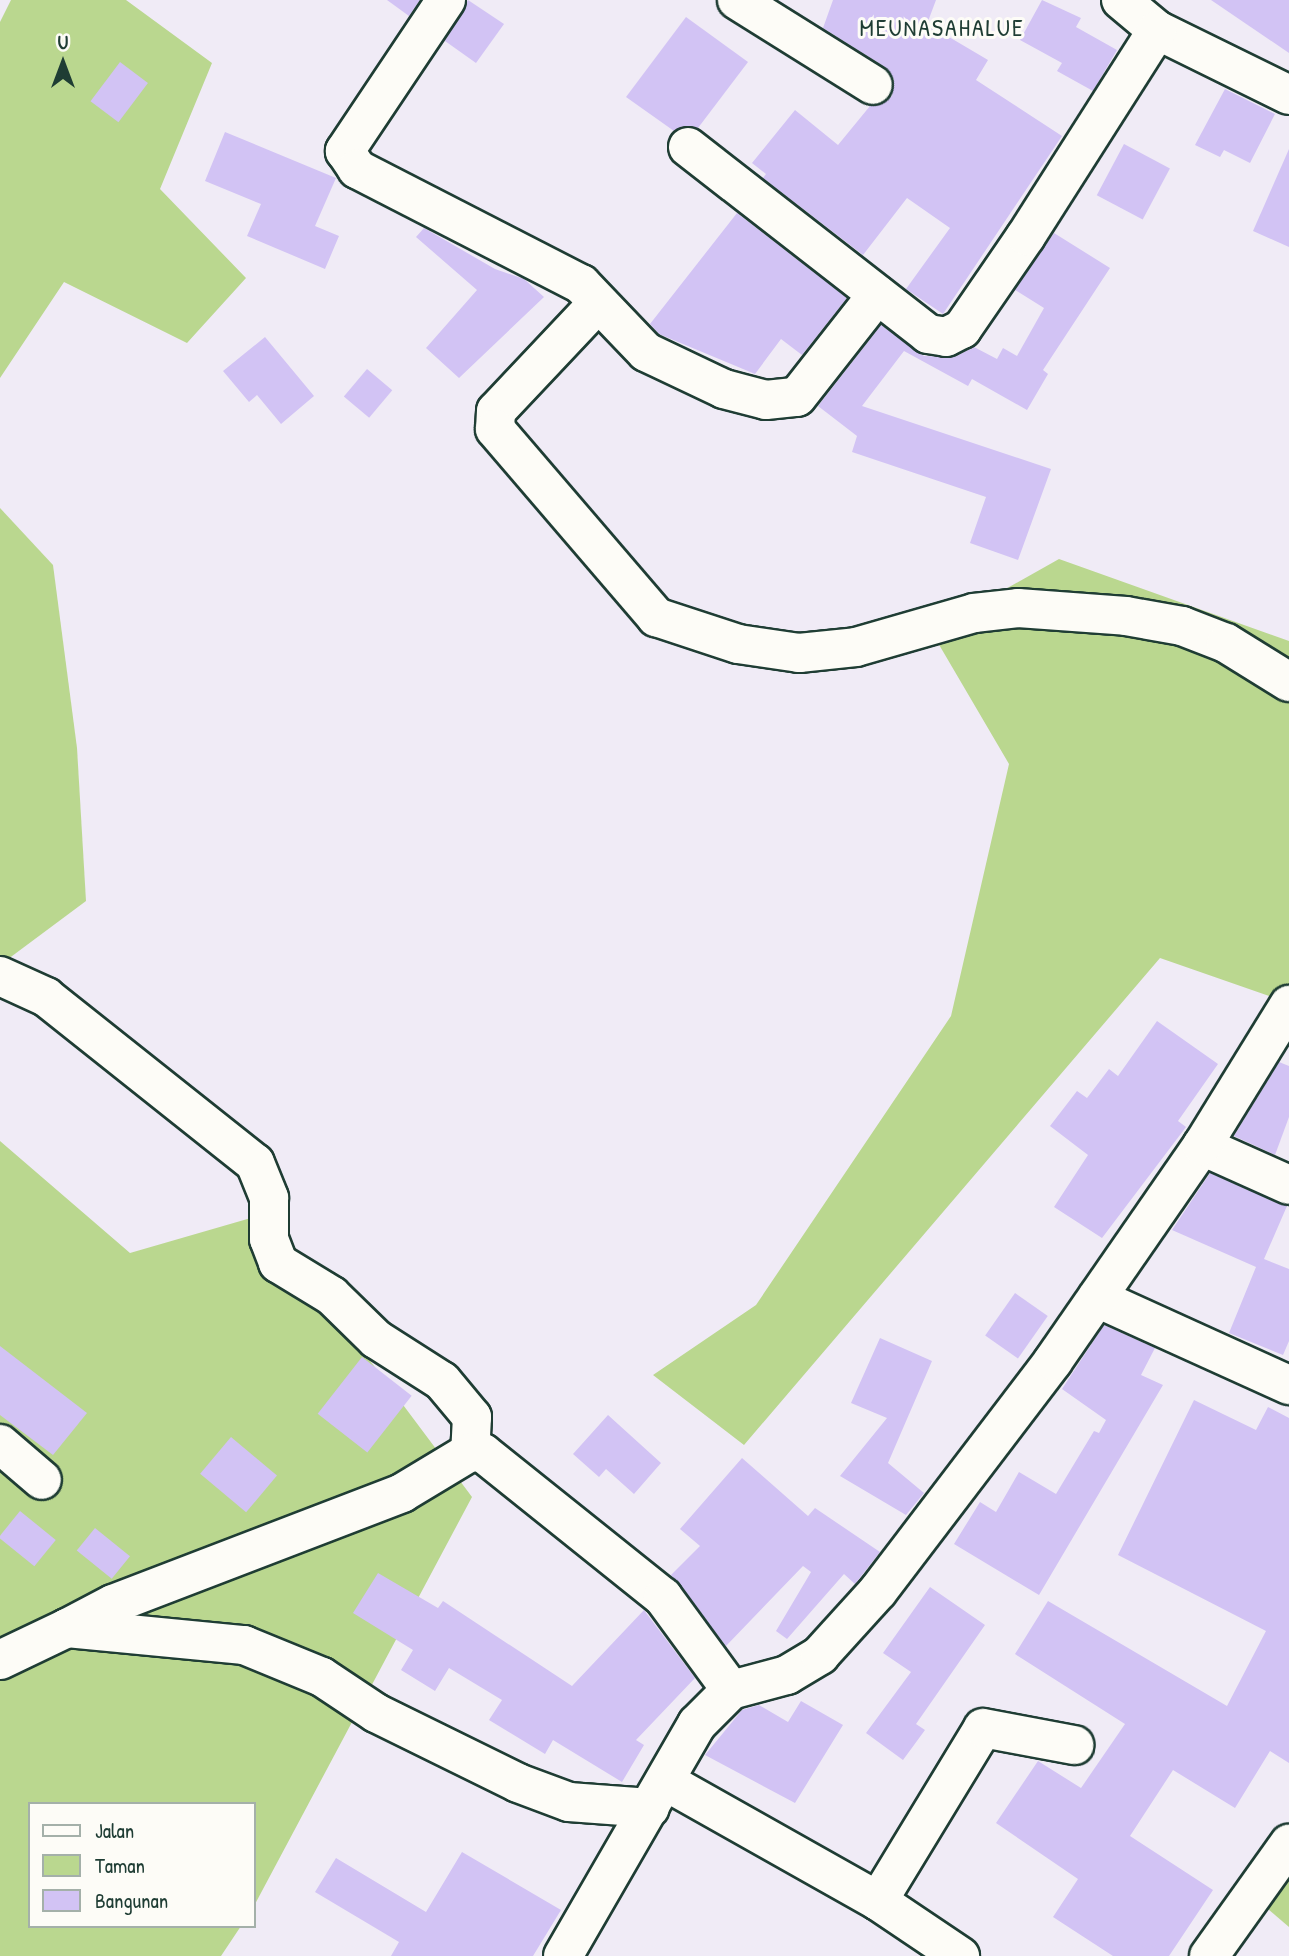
<!DOCTYPE html>
<style>
body{margin:0}
#map{position:relative;width:1289px;height:1956px;overflow:hidden;background:#f0ebf6;font-family:"Patrick Hand",sans-serif}
div>[style]{position:absolute}
.green>*{inset:0;background:#bad78f}
.building>*{inset:0;background:#d2c3f4;transform-origin:0 0}
.roads{filter:drop-shadow(2px 0 #1f3d34) drop-shadow(-2px 0 #1f3d34) drop-shadow(0 2px #1f3d34) drop-shadow(0 -2px #1f3d34)}
.minor>*{height:38px;margin:-19px;padding:0 19px;transform-origin:19px;border-radius:19px;background:#fdfcf7}
span{translate:-50% -50%;white-space:nowrap;text-align:center;line-height:1.15;-webkit-text-stroke:6px #fdfcf7;paint-order:stroke}
.quarter-label{font-size:24px;color:#1f3d34;letter-spacing:2px}
.legend{position:absolute;left:28px;top:1802px;width:228px;height:126px;box-sizing:border-box;background:#fdfcf7;border:2px solid #a4b0a9;margin:0;padding:9px 12px;list-style:none;font-size:21px;color:#1f3d34}
.legend li{display:flex;align-items:center;gap:14px;height:35px}
.legend b{width:35px;border:2px solid #a4b0a9}
.north{position:absolute;left:28px;top:28px;width:70px;height:70px;-webkit-text-stroke:5px #fdfcf7;paint-order:stroke;rotate:0deg;font-size:19px;font-weight:700;line-height:28px;text-align:center;color:#1f3d34}
.north::after{content:'';display:block;margin:auto;width:24px;height:32px;background:#1f3d34;clip-path:polygon(50% 0,100% 100%,50% 72%,0 100%)}
</style>
<div id="map">
<div class="green">
<div style="clip-path:polygon(11px 0,126px 0,212px 63px,160px 189px,246px 278px,187px 343px,64px 282px,0 378px,0 22px)"></div>
<div style="clip-path:polygon(0 508px,53px 565px,77px 748px,86px 901px,0 965px)"></div>
<div style="clip-path:polygon(1059px 559px,1289px 641px,1289px 1003px,1160px 958px,744px 1445px,653px 1375px,756px 1305px,951px 1016px,1009px 764px,931px 631px)"></div>
<div style="clip-path:polygon(0 1141px,130px 1253px,261px 1215px,472px 1497px,254px 1906px,254px 1804px,30px 1804px,30px 1926px,241px 1926px,221px 1956px,0 1956px)"></div>
<div style="clip-path:polygon(1289px 1880px,1289px 1927px,1268px 1909px)"></div>
</div>
<div class="building">
<div style="clip-path:polygon(387px 0,420px 0,409px 16px)"></div>
<div style="clip-path:polygon(468px 0,504px 24px,476px 63px,445px 41px)"></div>
<div style="clip-path:polygon(833px 0,936px 0,927px 24px,988px 60px,976px 80px,1062px 136px,943px 314px,906px 289px,950px 228px,907px 198px,863px 255px,763px 178px,766px 174px,752px 163px,795px 110px,838px 145px,870px 106px,892px 96px,894px 79px,885px 67px,823px 28px)"></div>
<div style="clip-path:polygon(1042px 0,1081px 18px,1076px 27px,1117px 50px,1093px 91px,1057px 71px,1062px 63px,1020px 40px)"></div>
<div style="clip-path:polygon(1211px 0,1289px 0,1289px 53px)"></div>
<div style="clip-path:polygon(686px 17px,748px 62px,698px 128px,674px 131px,626px 97px)"></div>
<div style="left:120px;top:62px;width:35px;height:49px;rotate:37deg"></div>
<div style="clip-path:polygon(1225px 89px,1275px 114px,1250px 163px,1224px 150px,1220px 157px,1195px 145px)"></div>
<div style="clip-path:polygon(225px 132px,336px 178px,315px 226px,339px 236px,325px 269px,247px 236px,261px 204px,205px 181px)"></div>
<div style="left:1124px;top:144px;width:52px;height:58px;rotate:28deg"></div>
<div style="clip-path:polygon(1289px 149px,1289px 247px,1253px 231px)"></div>
<div style="clip-path:polygon(737px 213px,847px 298px,802px 355px,781px 339px,755px 374px,659px 334px,650px 324px)"></div>
<div style="clip-path:polygon(424px 228px,495px 269px,524px 279px,544px 297px,459px 378px,426px 348px,477px 290px,416px 237px)"></div>
<div style="clip-path:polygon(1054px 233px,1110px 268px,1043px 370px,1048px 374px,1027px 410px,972px 379px,968px 386px,904px 351px,862px 406px,1051px 469px,1018px 560px,970px 543px,986px 497px,852px 452px,857px 436px,818px 406px,881px 325px,924px 356px,955px 357px,974px 347px,997px 359px,1003px 348px,1017px 356px,1044px 308px,1015px 290px)"></div>
<div style="clip-path:polygon(265px 337px,314px 396px,281px 424px,257px 395px,249px 402px,223px 371px)"></div>
<div style="left:367px;top:369px;width:33px;height:36px;rotate:40deg"></div>
<div style="clip-path:polygon(1157px 1021px,1218px 1064px,1178px 1121px,1186px 1127px,1102px 1238px,1054px 1207px,1088px 1155px,1050px 1126px,1077px 1091px,1087px 1098px,1109px 1069px,1118px 1076px)"></div>
<div style="clip-path:polygon(1279px 1062px,1289px 1066px,1289px 1117px,1275px 1155px,1234px 1136px)"></div>
<div style="clip-path:polygon(1210px 1173px,1287px 1206px,1264px 1259px,1289px 1269px,1289px 1341px,1283px 1355px,1229px 1333px,1256px 1267px,1172px 1230px)"></div>
<div style="left:1015px;top:1293px;width:40px;height:52px;rotate:35deg"></div>
<div style="clip-path:polygon(1104px 1325px,1155px 1348px,1141px 1375px,1163px 1385px,1039px 1595px,954px 1544px,980px 1502px,996px 1512px,1019px 1472px,1056px 1494px,1094px 1431px,1099px 1433px,1106px 1420px,1062px 1389px)"></div>
<div style="clip-path:polygon(880px 1338px,932px 1361px,888px 1463px,924px 1493px,906px 1515px,840px 1476px,887px 1418px,851px 1403px)"></div>
<div style="clip-path:polygon(0 1346px,87px 1413px,53px 1455px,0 1415px)"></div>
<div style="left:362px;top:1357px;width:63px;height:72px;rotate:38deg"></div>
<div style="clip-path:polygon(1194px 1400px,1256px 1430px,1268px 1407px,1289px 1418px,1289px 1763px,1270px 1751px,1235px 1808px,1173px 1770px,1130px 1836px,1213px 1890px,1169px 1956px,1113px 1956px,1053px 1917px,1078px 1879px,996px 1823px,1038px 1761px,1081px 1788px,1125px 1724px,1015px 1654px,1048px 1601px,1227px 1706px,1266px 1631px,1118px 1555px)"></div>
<div style="clip-path:polygon(608px 1415px,661px 1463px,634px 1494px,606px 1469px,599px 1477px,573px 1454px)"></div>
<div style="left:231px;top:1437px;width:60px;height:48px;rotate:40deg"></div>
<div style="clip-path:polygon(742px 1458px,808px 1516px,815px 1508px,880px 1552px,855px 1584px,844px 1574px,787px 1639px,776px 1631px,811px 1572px,803px 1566px,726px 1646px,671px 1575px,700px 1546px,680px 1529px)"></div>
<div style="left:20px;top:1511px;width:46px;height:34px;rotate:39deg"></div>
<div style="left:95px;top:1528px;width:45px;height:29px;rotate:39deg"></div>
<div style="clip-path:polygon(378px 1573px,438px 1608px,443px 1601px,572px 1686px,644px 1610px,695px 1678px,636px 1740px,644px 1745px,622px 1782px,553px 1740px,545px 1754px,489px 1720px,502px 1700px,449px 1668px,435px 1691px,401px 1670px,413px 1650px,353px 1613px)"></div>
<div style="clip-path:polygon(930px 1587px,985px 1625px,916px 1724px,925px 1730px,903px 1760px,866px 1733px,911px 1672px,883px 1653px)"></div>
<div style="clip-path:polygon(801px 1701px,843px 1725px,795px 1803px,705px 1755px,742px 1710px,759px 1705px,788px 1722px)"></div>
<div style="clip-path:polygon(462px 1852px,561px 1910px,533px 1956px,391px 1956px,399px 1942px,315px 1892px,336px 1858px,426px 1912px)"></div>
</div>
<div class="roads">
<div class="minor">
<div style="left:446px;top:0;width:182px;rotate:123.8deg"></div>
<div style="left:345px;top:151px;width:22px;rotate:56deg"></div>
<div style="left:357px;top:169px;width:252px;rotate:27.2deg"></div>
<div style="left:581px;top:284px;width:94px;rotate:46.3deg"></div>
<div style="left:646px;top:352px;width:86px;rotate:25.4deg"></div>
<div style="left:724px;top:389px;width:43px;rotate:14.7deg"></div>
<div style="left:766px;top:400px;width:31px;rotate:-6deg"></div>
<div style="left:797px;top:397px;width:130px;rotate:-51.9deg"></div>
<div style="left:737px;top:0;width:160px;rotate:32deg"></div>
<div style="left:1121px;top:0;width:47px;rotate:39.8deg"></div>
<div style="left:1157px;top:30px;width:147px;rotate:26.2deg"></div>
<div style="left:688px;top:147px;width:304px;rotate:37.9deg"></div>
<div style="left:928px;top:334px;width:18px;rotate:9deg"></div>
<div style="left:946px;top:337px;width:18px;rotate:-27deg"></div>
<div style="left:962px;top:329px;width:113px;rotate:-55.5deg"></div>
<div style="left:1026px;top:236px;width:244px;rotate:-57.5deg"></div>
<div style="left:597px;top:304px;width:147px;rotate:133.3deg"></div>
<div style="left:496px;top:411px;width:18px;rotate:93deg"></div>
<div style="left:495px;top:429px;width:248px;rotate:49.4deg"></div>
<div style="left:656px;top:617px;width:86px;rotate:18.2deg"></div>
<div style="left:738px;top:644px;width:62px;rotate:8.4deg"></div>
<div style="left:799px;top:653px;width:57px;rotate:-6deg"></div>
<div style="left:856px;top:647px;width:123px;rotate:-16.1deg"></div>
<div style="left:974px;top:613px;width:44px;rotate:-6.5deg"></div>
<div style="left:1018px;top:608px;width:108px;rotate:4.2deg"></div>
<div style="left:1126px;top:616px;width:57px;rotate:10.1deg"></div>
<div style="left:1182px;top:626px;width:47px;rotate:21.1deg"></div>
<div style="left:1226px;top:643px;width:74px;rotate:31.8deg"></div>
<div style="left:0;top:976px;width:51px;rotate:24.5deg"></div>
<div style="left:46px;top:997px;width:267px;rotate:38.5deg"></div>
<div style="left:255px;top:1163px;width:38px;rotate:68deg"></div>
<div style="left:269px;top:1198px;width:41px;rotate:90deg"></div>
<div style="left:269px;top:1239px;width:26px;rotate:69deg"></div>
<div style="left:278px;top:1263px;width:63px;rotate:31.4deg"></div>
<div style="left:332px;top:1296px;width:62px;rotate:44.3deg"></div>
<div style="left:376px;top:1339px;width:78px;rotate:32.5deg"></div>
<div style="left:442px;top:1381px;width:47px;rotate:50.2deg"></div>
<div style="left:472px;top:1417px;width:35px;rotate:93deg"></div>
<div style="left:1202px;top:1146px;width:95px;rotate:24.1deg"></div>
<div style="left:1097px;top:1298px;width:211px;rotate:24.4deg"></div>
<div style="left:0;top:1444px;width:55px;rotate:40.6deg"></div>
<div style="left:67px;top:1628px;width:52px;rotate:-27.6deg"></div>
<div style="left:113px;top:1604px;width:310px;rotate:-21deg"></div>
<div style="left:402px;top:1493px;width:79px;rotate:-31.1deg"></div>
<div style="left:470px;top:1452px;width:13px;rotate:4deg"></div>
<div style="left:483px;top:1453px;width:231px;rotate:38.7deg"></div>
<div style="left:663px;top:1597px;width:115px;rotate:53.8deg"></div>
<div style="left:0;top:1660px;width:74px;rotate:-25.5deg"></div>
<div style="left:67px;top:1628px;width:178px;rotate:5.5deg"></div>
<div style="left:244px;top:1645px;width:84px;rotate:22.3deg"></div>
<div style="left:322px;top:1677px;width:65px;rotate:33.7deg"></div>
<div style="left:376px;top:1713px;width:158px;rotate:26.2deg"></div>
<div style="left:518px;top:1783px;width:54px;rotate:20.4deg"></div>
<div style="left:569px;top:1802px;width:81px;rotate:4.2deg"></div>
<div style="left:665px;top:1781px;width:244px;rotate:29.4deg"></div>
<div style="left:878px;top:1901px;width:99px;rotate:33.9deg"></div>
<div style="left:878px;top:1901px;width:202px;rotate:-58.7deg"></div>
<div style="left:983px;top:1728px;width:93px;rotate:10.6deg"></div>
<div style="left:563px;top:1956px;width:268px;rotate:-60deg"></div>
<div style="left:697px;top:1724px;width:48px;rotate:-45deg"></div>
<div style="left:731px;top:1690px;width:58px;rotate:-15deg"></div>
<div style="left:787px;top:1675px;width:39px;rotate:-31deg"></div>
<div style="left:820px;top:1655px;width:86px;rotate:-47.8deg"></div>
<div style="left:878px;top:1591px;width:289px;rotate:-52.7deg"></div>
<div style="left:1053px;top:1361px;width:262px;rotate:-55.3deg"></div>
<div style="left:1202px;top:1146px;width:166px;rotate:-58.3deg"></div>
<div style="left:1209px;top:1956px;width:138px;rotate:-54.5deg"></div>
</div>
</div>
<div class="quarter-label">
<span style="left:942px;top:28px">MEUNASAHALUE</span>
</div>
<ul class="legend">
<li><b style="height:9px;background:#fdfcf7"></b>Jalan</li>
<li><b style="height:19px;background:#bad78f"></b>Taman</li>
<li><b style="height:19px;background:#d2c3f4"></b>Bangunan</li>
</ul>
<div class="north">U</div>
</div>
